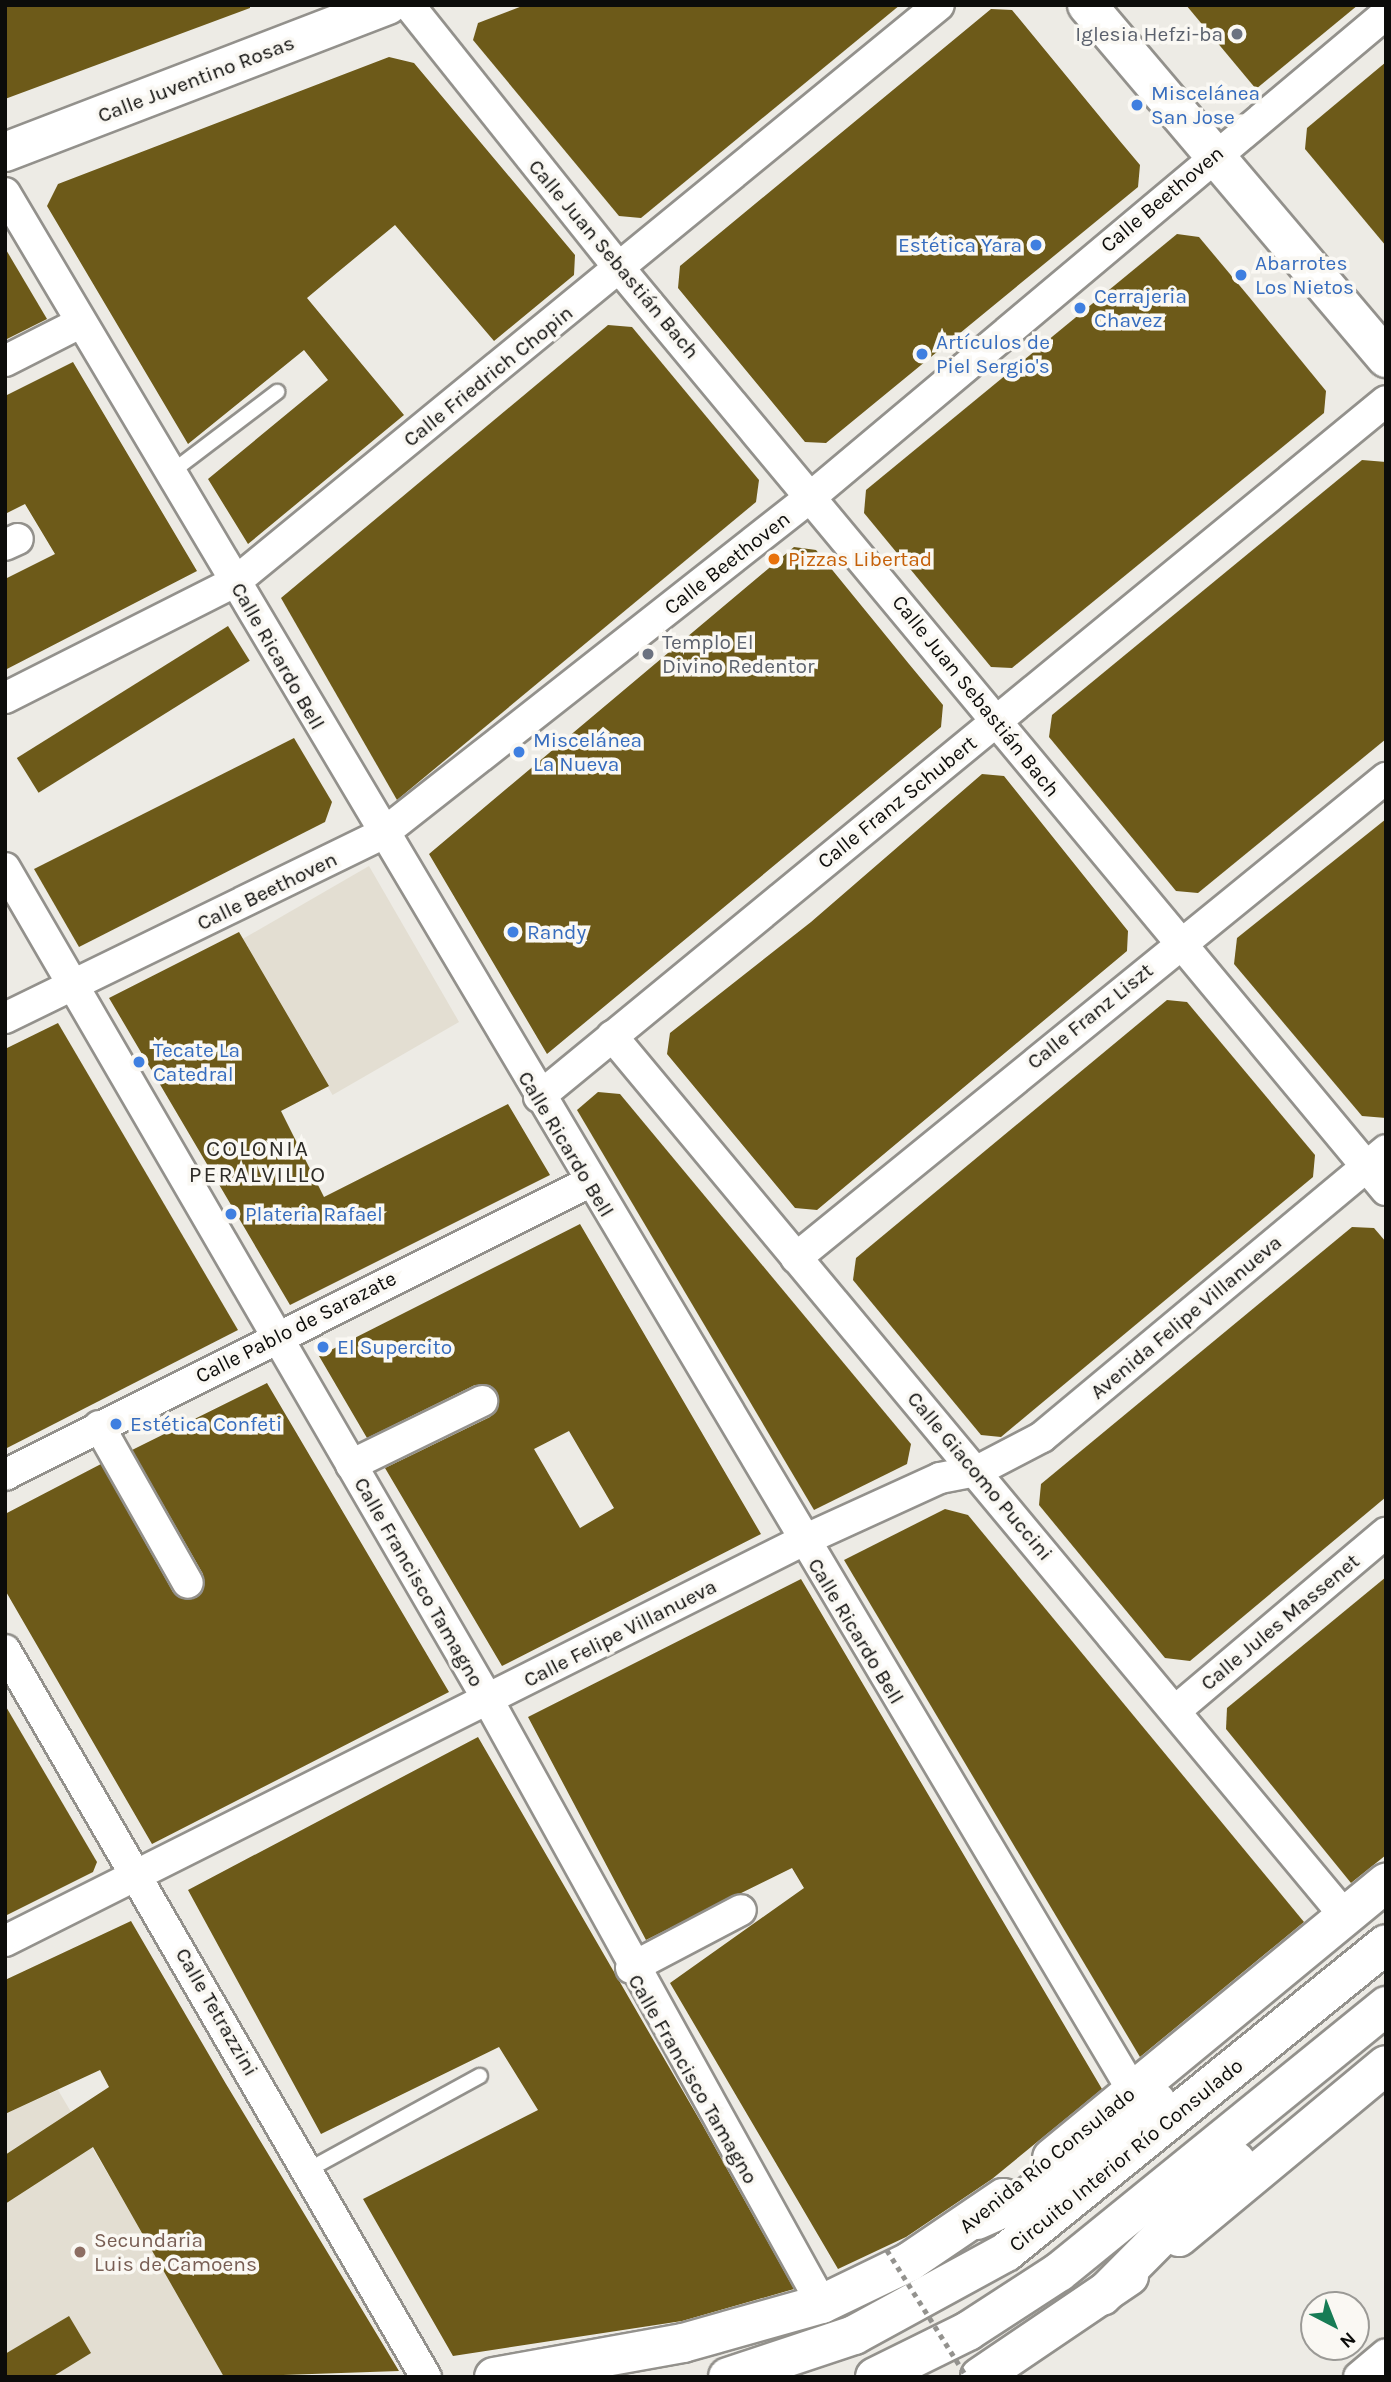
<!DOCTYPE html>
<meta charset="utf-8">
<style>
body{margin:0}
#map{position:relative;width:1391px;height:2382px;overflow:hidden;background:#edebe5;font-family:Karla,sans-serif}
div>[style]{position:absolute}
.built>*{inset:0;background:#e3ded2;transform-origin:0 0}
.building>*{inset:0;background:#6d5a19;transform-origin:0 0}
.roads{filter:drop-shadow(2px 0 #93918c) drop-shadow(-2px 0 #93918c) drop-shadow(0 2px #93918c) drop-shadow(0 -2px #93918c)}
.lane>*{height:14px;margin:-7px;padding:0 7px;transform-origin:7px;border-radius:7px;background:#fff}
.street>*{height:30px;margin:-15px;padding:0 15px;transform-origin:15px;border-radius:15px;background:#fff}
.secondary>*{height:38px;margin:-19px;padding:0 19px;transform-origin:19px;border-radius:19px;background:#fff}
.primary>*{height:38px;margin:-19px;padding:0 19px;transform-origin:19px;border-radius:19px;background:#fff}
.highway>*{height:38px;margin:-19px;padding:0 19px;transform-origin:19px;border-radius:19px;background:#fff}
.path-bridge>*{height:4.5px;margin-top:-2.25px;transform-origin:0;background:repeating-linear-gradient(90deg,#93928e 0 5px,transparent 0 10px)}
.dots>*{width:19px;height:19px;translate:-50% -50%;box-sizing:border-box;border:4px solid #faf8f3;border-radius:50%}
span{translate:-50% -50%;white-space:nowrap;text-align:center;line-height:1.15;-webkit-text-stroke:7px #faf8f3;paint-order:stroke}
.worship-label{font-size:21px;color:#5b616d}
.right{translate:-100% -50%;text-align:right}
.left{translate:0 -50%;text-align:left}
.street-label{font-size:21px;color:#0c0c0a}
.shop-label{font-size:21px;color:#366cbe}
.food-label{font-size:21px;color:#c56008}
.education-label{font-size:21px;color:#785e54}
.neighbourhood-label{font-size:23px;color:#2d2b27;letter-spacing:2px}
.frame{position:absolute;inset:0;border:7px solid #0c0c0a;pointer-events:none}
.north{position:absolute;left:1300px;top:2291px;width:70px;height:70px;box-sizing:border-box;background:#faf8f3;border:2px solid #9b9a96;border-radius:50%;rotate:138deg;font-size:19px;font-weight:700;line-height:28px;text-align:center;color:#0c0c0a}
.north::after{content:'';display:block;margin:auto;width:24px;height:32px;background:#177c55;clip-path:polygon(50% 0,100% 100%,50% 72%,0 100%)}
</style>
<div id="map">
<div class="built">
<div style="left:369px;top:866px;width:180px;height:146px;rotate:60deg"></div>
<div style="clip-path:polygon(58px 2090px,169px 2277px,224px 2377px,5px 2377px,5px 2114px)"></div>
</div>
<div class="building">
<div style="clip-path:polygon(5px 5px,250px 5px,250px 8px,5px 99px)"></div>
<div style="clip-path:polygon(525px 5px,900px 5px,641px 218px,619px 216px,473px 40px,478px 23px)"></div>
<div style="clip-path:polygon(1186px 5px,1358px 5px,1256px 89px)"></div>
<div style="clip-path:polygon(991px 9px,1012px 10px,1119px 140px,1140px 165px,1138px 187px,826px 443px,805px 442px,678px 288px,680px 266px)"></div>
<div style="clip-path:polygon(389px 57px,414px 63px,575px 255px,574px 275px,494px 341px,395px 225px,338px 272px,307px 298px,404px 415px,248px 544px,208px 479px,328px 380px,304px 350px,188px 444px,47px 206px,58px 184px)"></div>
<div style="clip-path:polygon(1386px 62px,1386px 246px,1305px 149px,1307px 128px)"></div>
<div style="clip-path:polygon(1177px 234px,1199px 237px,1250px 298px,1326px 391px,1324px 413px,1012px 668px,991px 667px,864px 513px,866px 490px)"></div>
<div style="clip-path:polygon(5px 248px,47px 319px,5px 340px)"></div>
<div style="clip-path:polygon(608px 325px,632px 327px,759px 480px,756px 502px,397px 800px,281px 598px)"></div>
<div style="clip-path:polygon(73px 362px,197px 571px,5px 670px,5px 579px,55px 554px,25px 504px,5px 514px,5px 396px)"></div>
<div style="clip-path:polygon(1362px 460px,1386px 462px,1386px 739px,1198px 893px,1176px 891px,1049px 737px,1052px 715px)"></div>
<div style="clip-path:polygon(794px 547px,816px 550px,909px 664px,943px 705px,941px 727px,547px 1054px,429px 854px)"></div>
<div style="left:228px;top:626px;width:41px;height:249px;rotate:58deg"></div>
<div style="clip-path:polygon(294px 738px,332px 802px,325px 822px,79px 947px,34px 869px)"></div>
<div style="clip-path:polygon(982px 774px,1004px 776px,1128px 931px,1127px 951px,817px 1210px,795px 1208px,667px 1054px,670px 1033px,811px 922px)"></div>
<div style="clip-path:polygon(1386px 819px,1386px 1118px,1362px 1116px,1234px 964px,1237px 938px)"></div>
<div style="clip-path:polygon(239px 932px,329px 1086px,281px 1111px,324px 1197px,508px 1104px,550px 1175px,290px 1305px,109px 998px)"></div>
<div style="clip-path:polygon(1167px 1000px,1187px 1002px,1315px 1155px,1313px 1177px,1001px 1437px,981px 1435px,853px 1280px,856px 1258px)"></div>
<div style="clip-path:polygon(58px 1023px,238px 1330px,5px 1449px,5px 1049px)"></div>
<div style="clip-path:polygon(598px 1092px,620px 1094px,911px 1444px,907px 1464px,814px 1510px,577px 1110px)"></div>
<div style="clip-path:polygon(evenodd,580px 1224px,761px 1534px,502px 1666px,385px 1468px,490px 1417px,499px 1403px,497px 1393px,475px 1385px,367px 1438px,319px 1356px,580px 1224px,569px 1431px,614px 1508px,580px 1528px,534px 1449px,569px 1431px)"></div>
<div style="clip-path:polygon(1352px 1227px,1374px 1228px,1386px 1242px,1386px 1497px,1190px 1661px,1165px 1658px,1039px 1505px,1041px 1484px)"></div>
<div style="clip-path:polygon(267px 1383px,449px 1692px,152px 1844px,5px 1590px,5px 1514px,101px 1464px,173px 1592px,196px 1598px,203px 1591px,203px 1574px,132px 1450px)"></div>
<div style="clip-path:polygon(945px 1509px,968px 1515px,1304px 1922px,1140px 2057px,844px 1560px)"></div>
<div style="clip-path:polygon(1386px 1577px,1386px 1855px,1351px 1883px,1226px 1729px,1227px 1708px)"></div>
<div style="clip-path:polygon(801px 1579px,1102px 2089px,992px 2179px,906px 2237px,838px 2269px,670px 1983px,804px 1888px,792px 1868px,646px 1940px,528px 1717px)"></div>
<div style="clip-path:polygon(5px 1705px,97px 1862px,93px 1872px,5px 1916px)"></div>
<div style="clip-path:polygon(478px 1737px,702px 2124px,794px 2289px,682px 2321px,453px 2356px,363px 2199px,538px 2110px,499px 2047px,321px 2134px,188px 1890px)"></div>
<div style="clip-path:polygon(131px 1921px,226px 2084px,399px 2371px,224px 2377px,93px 2147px,5px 2204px,5px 2155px,109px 2087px,100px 2070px,5px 2114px,5px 1980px)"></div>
<div style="clip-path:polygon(69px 2316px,91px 2353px,52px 2377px,5px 2377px,5px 2354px)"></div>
</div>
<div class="roads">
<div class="lane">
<div style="left:169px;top:474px;width:136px;rotate:-37.2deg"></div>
<div style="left:308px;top:2170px;width:196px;rotate:-28.7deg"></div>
</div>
<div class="street">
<div style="left:409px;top:5px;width:338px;rotate:51.4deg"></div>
<div style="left:620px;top:269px;width:1198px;rotate:50.25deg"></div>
<div style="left:5px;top:193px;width:2208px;rotate:59.28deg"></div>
<div style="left:5px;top:361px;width:82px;rotate:-26.9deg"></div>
<div style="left:5px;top:545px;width:14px;rotate:-25deg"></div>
<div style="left:5px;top:698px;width:258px;rotate:-26.8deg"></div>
<div style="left:235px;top:582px;width:910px;rotate:-39.34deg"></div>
<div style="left:5px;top:868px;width:962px;rotate:59.86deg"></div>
<div style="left:488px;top:1700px;width:690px;rotate:61.06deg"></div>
<div style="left:5px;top:1018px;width:418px;rotate:-26deg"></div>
<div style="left:381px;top:835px;width:550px;rotate:-38.2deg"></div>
<div style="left:813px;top:495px;width:748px;rotate:-40.01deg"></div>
<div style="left:612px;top:1036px;width:1145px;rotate:50.21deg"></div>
<div style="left:539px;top:1097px;width:1096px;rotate:-39.41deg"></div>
<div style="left:796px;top:1258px;width:761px;rotate:-39.13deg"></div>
<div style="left:99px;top:1426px;width:180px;rotate:60.5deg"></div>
<div style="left:351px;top:1465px;width:146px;rotate:-26deg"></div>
<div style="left:5px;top:1475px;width:653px;rotate:-26.64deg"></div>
<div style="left:5px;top:1650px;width:840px;rotate:59.93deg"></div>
<div style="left:1175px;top:1711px;width:276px;rotate:-40.2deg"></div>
<div style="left:5px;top:1941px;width:892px;rotate:-26.65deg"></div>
<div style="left:802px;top:1541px;width:152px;rotate:-24.5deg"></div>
<div style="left:940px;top:1478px;width:38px;rotate:-11deg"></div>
<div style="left:977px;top:1471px;width:73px;rotate:-27.6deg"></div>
<div style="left:1042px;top:1437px;width:448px;rotate:-39.8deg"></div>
<div style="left:631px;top:1968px;width:124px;rotate:-27.8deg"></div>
<div style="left:1359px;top:2377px;width:35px;rotate:-40deg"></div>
</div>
<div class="secondary">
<div style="left:5px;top:152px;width:410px;rotate:-21deg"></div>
<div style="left:1052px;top:2158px;width:433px;rotate:-39.5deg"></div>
<div style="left:1179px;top:2237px;width:269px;rotate:-39.7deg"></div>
<div style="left:494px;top:2377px;width:192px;rotate:-10.2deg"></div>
<div style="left:683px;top:2343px;width:144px;rotate:-15.7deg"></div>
<div style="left:822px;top:2304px;width:97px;rotate:-25.8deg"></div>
<div style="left:909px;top:2262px;width:114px;rotate:-34.2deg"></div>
<div style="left:980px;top:2377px;width:180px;rotate:-34.1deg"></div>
</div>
<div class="primary">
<div style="left:1087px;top:5px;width:463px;rotate:49.7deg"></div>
</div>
<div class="highway">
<div style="left:977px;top:2220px;width:54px;rotate:-24.2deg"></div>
<div style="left:1026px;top:2198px;width:162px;rotate:-36.4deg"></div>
<div style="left:1102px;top:2296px;width:190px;rotate:-45.2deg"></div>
<div style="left:728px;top:2377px;width:133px;rotate:-18.4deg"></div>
<div style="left:854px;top:2335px;width:173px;rotate:-28.6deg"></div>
<div style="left:1006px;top:2252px;width:489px;rotate:-39deg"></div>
<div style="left:875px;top:2377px;width:104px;rotate:-26.3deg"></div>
<div style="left:968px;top:2331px;width:108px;rotate:-33deg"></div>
<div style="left:1059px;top:2272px;width:422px;rotate:-39.1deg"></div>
</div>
</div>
<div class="path-bridge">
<div style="left:887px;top:2250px;width:150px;rotate:57.8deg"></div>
</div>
<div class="dots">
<div style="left:1237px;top:34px;background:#6b7280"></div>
<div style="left:1137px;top:105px;background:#3f7fe0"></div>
<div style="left:1036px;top:245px;background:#3f7fe0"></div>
<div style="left:1241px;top:275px;background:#3f7fe0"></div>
<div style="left:1080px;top:308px;background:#3f7fe0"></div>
<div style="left:922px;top:354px;background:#3f7fe0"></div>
<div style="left:774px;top:559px;background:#e8710a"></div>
<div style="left:648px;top:654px;background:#6b7280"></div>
<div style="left:519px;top:752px;background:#3f7fe0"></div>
<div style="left:513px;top:932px;background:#3f7fe0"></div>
<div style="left:139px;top:1062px;background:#3f7fe0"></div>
<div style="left:231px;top:1214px;background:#3f7fe0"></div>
<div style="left:323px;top:1347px;background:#3f7fe0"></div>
<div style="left:116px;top:1424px;background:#3f7fe0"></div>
<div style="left:80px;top:2252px;background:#8d6e63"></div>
</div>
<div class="worship-label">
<span class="right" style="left:1223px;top:34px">Iglesia Hefzi-ba</span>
<span class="left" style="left:662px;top:654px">Templo El<br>Divino Redentor</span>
</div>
<div class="street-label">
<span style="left:196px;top:79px;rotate:-21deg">Calle Juventino Rosas</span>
<span style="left:1162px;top:199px;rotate:-40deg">Calle Beethoven</span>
<span style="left:614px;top:259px;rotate:50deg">Calle Juan Sebastián Bach</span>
<span style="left:488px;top:376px;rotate:-39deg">Calle Friedrich Chopin</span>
<span style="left:727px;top:563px;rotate:-38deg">Calle Beethoven</span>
<span style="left:278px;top:656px;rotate:60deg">Calle Ricardo Bell</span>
<span style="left:976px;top:696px;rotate:51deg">Calle Juan Sebastián Bach</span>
<span style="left:897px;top:802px;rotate:-39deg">Calle Franz Schubert</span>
<span style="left:267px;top:891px;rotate:-26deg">Calle Beethoven</span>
<span style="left:1090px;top:1016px;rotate:-39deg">Calle Franz Liszt</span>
<span style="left:566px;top:1144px;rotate:59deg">Calle Ricardo Bell</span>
<span style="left:1186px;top:1317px;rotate:-40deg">Avenida Felipe Villanueva</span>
<span style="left:296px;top:1327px;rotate:-27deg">Calle Pablo de Sarazate</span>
<span style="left:980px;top:1476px;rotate:50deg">Calle Giacomo Puccini</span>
<span style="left:419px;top:1582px;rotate:60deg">Calle Francisco Tamagno</span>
<span style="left:1280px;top:1622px;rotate:-40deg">Calle Jules Massenet</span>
<span style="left:856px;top:1631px;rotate:59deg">Calle Ricardo Bell</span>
<span style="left:620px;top:1633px;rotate:-27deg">Calle Felipe Villanueva</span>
<span style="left:217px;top:2012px;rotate:60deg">Calle Tetrazzini</span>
<span style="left:693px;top:2079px;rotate:60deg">Calle Francisco Tamagno</span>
<span style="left:1126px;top:2155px;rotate:-39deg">Circuito Interior Río Consulado</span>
<span style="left:1047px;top:2160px;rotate:-39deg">Avenida Río Consulado</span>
</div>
<div class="shop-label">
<span class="left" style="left:1151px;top:105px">Miscelánea<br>San Jose</span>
<span class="right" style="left:1022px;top:245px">Estética Yara</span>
<span class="left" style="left:1255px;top:275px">Abarrotes<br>Los Nietos</span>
<span class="left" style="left:1094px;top:308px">Cerrajeria<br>Chavez</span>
<span class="left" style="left:936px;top:354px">Artículos de<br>Piel Sergio's</span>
<span class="left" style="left:533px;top:752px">Miscelánea<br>La Nueva</span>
<span class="left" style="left:527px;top:932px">Randy</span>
<span class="left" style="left:153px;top:1062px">Tecate La<br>Catedral</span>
<span class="left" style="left:245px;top:1214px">Plateria Rafael</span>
<span class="left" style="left:337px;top:1347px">El Supercito</span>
<span class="left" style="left:130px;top:1424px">Estética Confeti</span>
</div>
<div class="food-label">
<span class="left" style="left:788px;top:559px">Pizzas Libertad</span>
</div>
<div class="education-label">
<span class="left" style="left:94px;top:2252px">Secundaria<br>Luis de Camoens</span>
</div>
<div class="neighbourhood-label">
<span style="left:258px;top:1162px">COLONIA<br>PERALVILLO</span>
</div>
<div class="frame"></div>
<div class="north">N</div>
</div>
